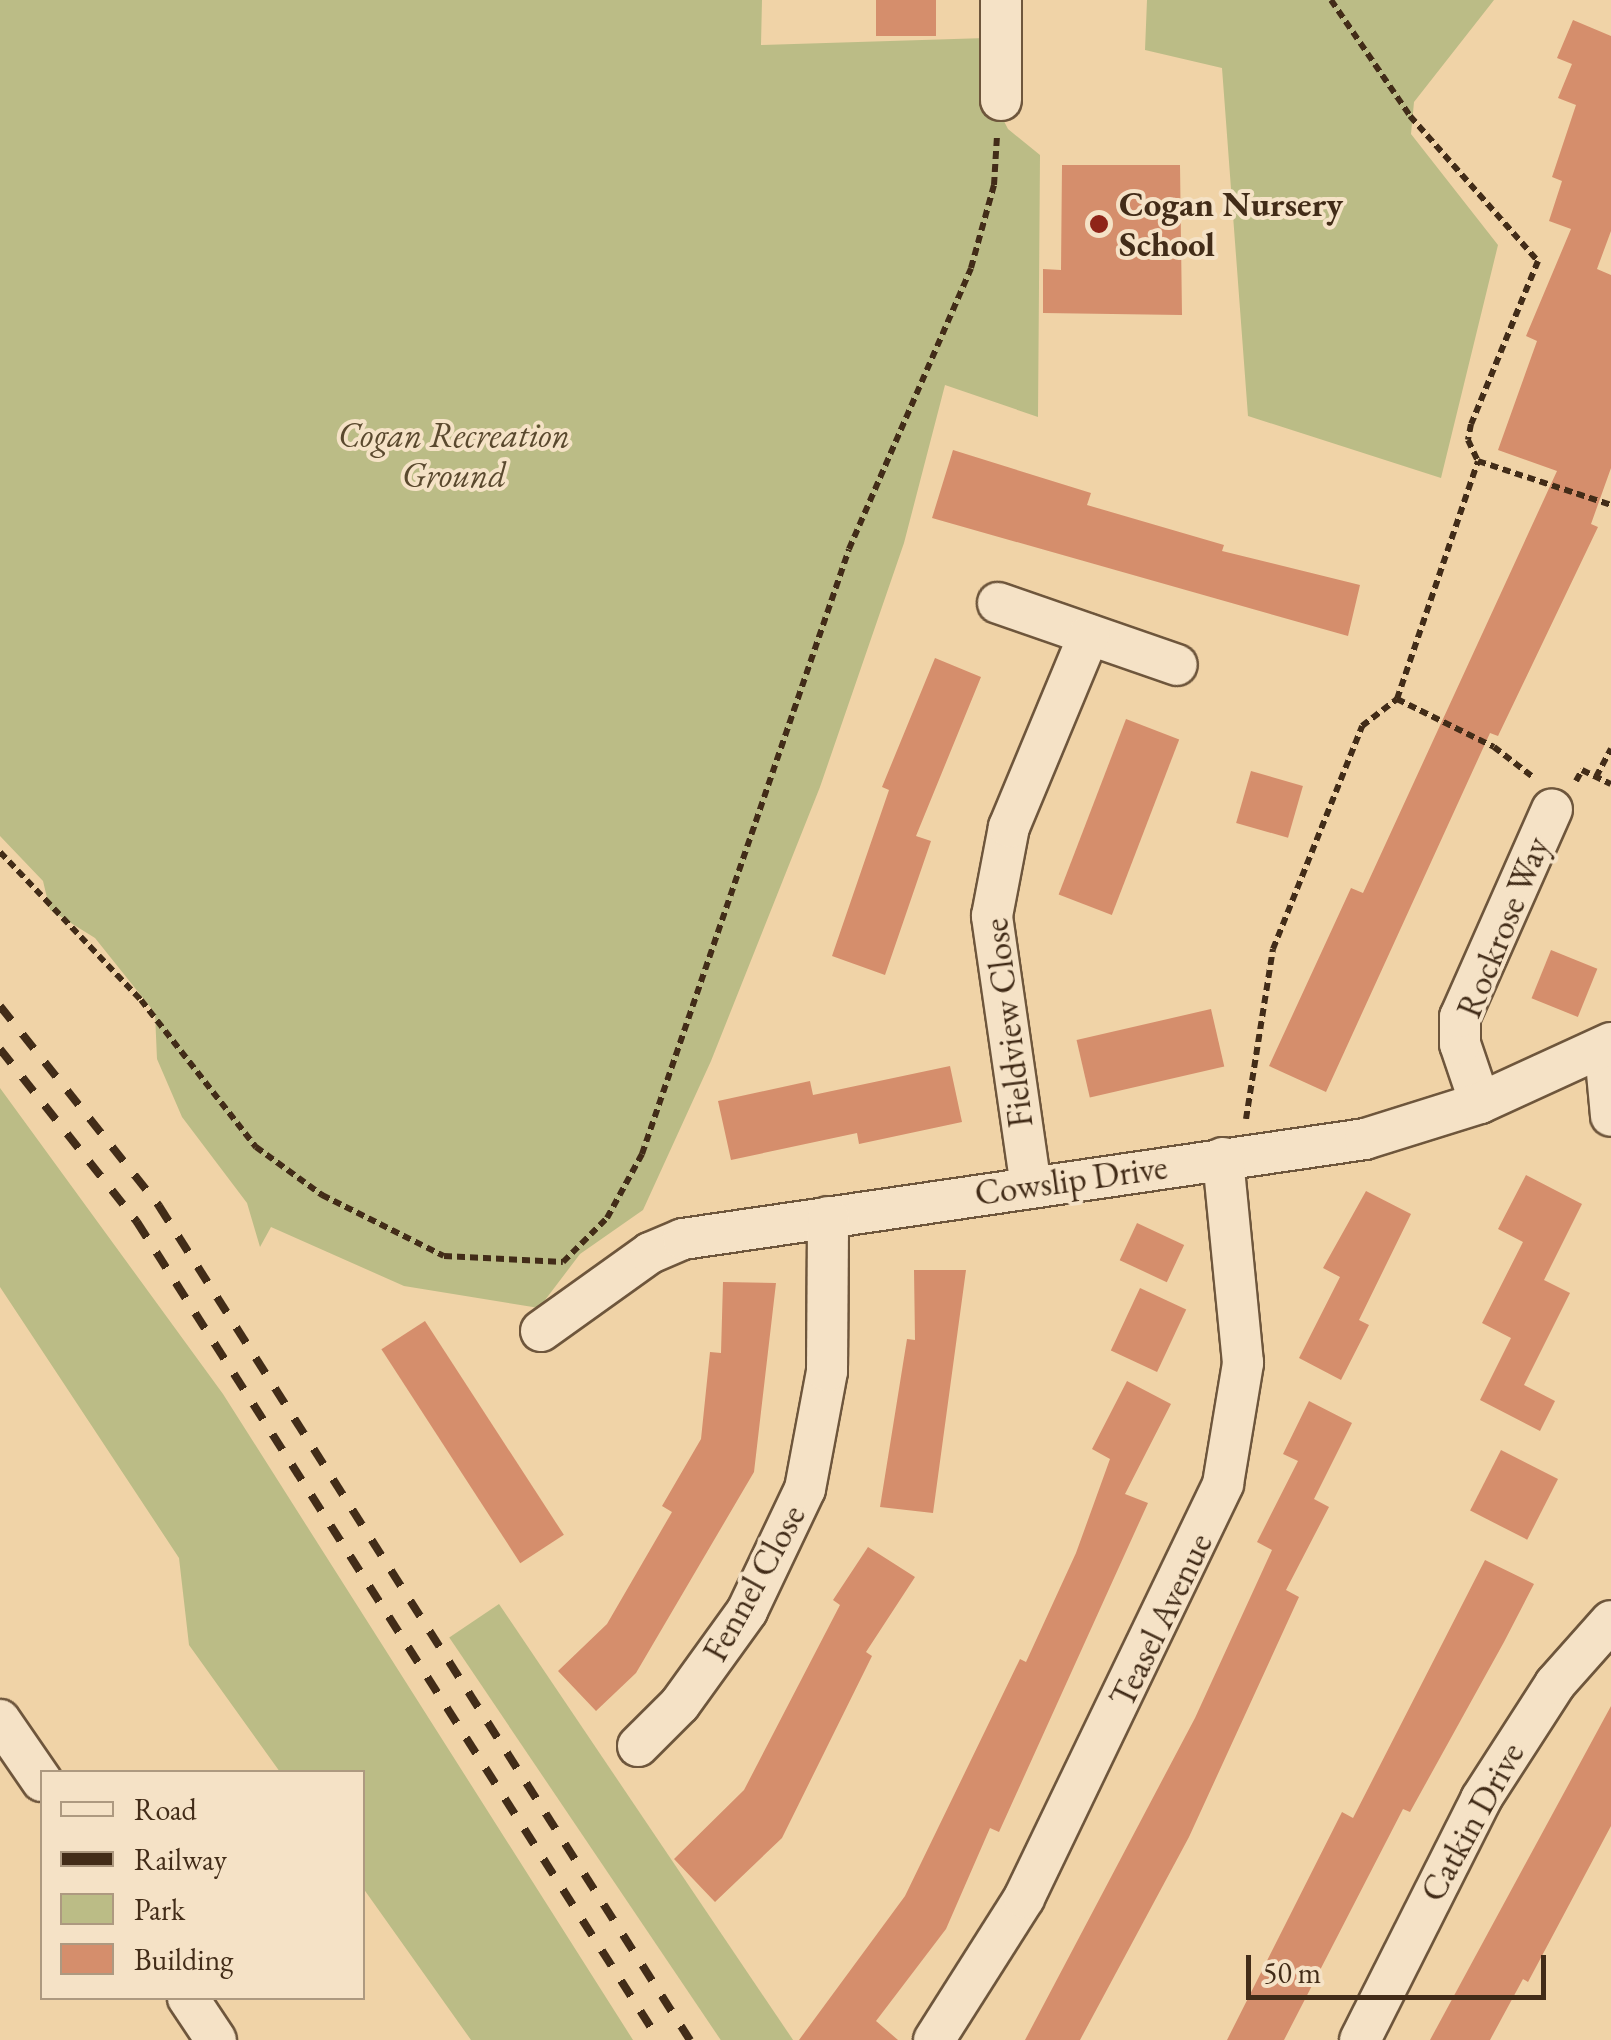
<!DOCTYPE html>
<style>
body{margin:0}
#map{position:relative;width:1611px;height:2040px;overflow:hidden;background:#f0d3a7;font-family:"EB Garamond",serif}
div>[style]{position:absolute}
.green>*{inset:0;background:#bbbc86;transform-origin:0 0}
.building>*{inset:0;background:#d58e6c;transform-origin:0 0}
.path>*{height:6px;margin-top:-3px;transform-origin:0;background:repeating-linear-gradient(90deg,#422c18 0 8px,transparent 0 13px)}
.roads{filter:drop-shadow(2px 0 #6e563c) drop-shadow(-2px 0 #6e563c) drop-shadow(0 2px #6e563c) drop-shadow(0 -2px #6e563c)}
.minor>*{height:40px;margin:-20px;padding:0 20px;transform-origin:20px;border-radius:20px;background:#f5e2c6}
.rail>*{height:8px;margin-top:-4px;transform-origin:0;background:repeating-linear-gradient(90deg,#422c18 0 18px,transparent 0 36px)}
.dots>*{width:28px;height:28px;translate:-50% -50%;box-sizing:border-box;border:5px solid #f5e2c6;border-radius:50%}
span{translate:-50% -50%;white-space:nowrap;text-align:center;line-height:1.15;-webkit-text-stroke:8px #f5e2c6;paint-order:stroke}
.poi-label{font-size:35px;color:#422c18;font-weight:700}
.left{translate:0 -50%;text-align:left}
.park-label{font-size:35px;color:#5a492e;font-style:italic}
.street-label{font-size:35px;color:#422c18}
.legend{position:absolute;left:40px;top:1770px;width:325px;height:230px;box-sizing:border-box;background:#f5e2c6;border:2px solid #ad9980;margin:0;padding:12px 18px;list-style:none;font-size:30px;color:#422c18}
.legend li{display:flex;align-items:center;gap:20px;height:50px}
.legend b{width:50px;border:2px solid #ad9980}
.scale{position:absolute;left:1246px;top:1955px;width:300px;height:45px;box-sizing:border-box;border:5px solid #422c18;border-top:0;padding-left:12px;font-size:30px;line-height:35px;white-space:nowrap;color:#422c18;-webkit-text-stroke:8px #f5e2c6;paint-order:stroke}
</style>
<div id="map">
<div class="green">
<div style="clip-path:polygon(0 0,762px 0,761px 45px,986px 38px,988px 90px,1008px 129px,1040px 155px,1038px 417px,945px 385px,904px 543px,820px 787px,711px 1061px,643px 1210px,580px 1254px,539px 1308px,404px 1286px,271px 1227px,260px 1247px,247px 1203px,182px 1117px,157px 1059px,155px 1013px,95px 938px,50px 910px,43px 881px,0 836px)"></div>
<div style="clip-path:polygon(1147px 0,1494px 0,1414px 102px,1411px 134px,1498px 245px,1441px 478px,1248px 416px,1222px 68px,1145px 50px)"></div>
<div style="clip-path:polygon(0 1088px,223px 1394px,633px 2040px,471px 2040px,363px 1888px,362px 1772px,280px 1772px,189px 1645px,179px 1558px,0 1287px)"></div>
<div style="left:499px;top:1604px;width:527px;height:60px;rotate:56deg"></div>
</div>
<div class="building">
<div style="left:876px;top:0;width:60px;height:36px"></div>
<div style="clip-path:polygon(1573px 20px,1611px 36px,1611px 231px,1597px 269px,1611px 275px,1611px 468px,1591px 524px,1598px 527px,1498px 736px,1490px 733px,1326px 1092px,1269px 1066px,1351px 888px,1363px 893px,1557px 471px,1498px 450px,1537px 341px,1526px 336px,1571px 229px,1549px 221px,1562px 181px,1552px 177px,1576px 105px,1558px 98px,1572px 64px,1557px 58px)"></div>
<div style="clip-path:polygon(1062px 165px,1180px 165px,1182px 315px,1043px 313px,1043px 269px,1061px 270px)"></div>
<div style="clip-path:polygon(953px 450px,1091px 493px,1087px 505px,1224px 545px,1222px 551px,1360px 585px,1348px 636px,932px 518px)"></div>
<div style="clip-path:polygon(935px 658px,981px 677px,916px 836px,931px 841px,885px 975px,832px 956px,889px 790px,882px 787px)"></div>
<div style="left:1126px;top:719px;width:57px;height:188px;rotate:21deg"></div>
<div style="left:1251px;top:771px;width:54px;height:54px;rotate:16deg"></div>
<div style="left:1551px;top:950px;width:50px;height:52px;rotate:22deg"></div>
<div style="left:1211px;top:1009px;width:59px;height:138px;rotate:77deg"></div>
<div style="clip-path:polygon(950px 1066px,962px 1122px,859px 1144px,857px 1133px,731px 1160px,718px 1101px,810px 1081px,813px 1095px)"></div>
<div style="clip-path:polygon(1526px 1175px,1582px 1204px,1544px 1280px,1570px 1293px,1524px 1385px,1555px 1401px,1540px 1431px,1480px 1400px,1511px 1338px,1482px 1323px,1523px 1242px,1498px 1229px)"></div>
<div style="clip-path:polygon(1366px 1191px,1411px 1214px,1359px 1320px,1369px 1325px,1341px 1380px,1299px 1358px,1340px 1277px,1323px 1268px)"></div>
<div style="left:1137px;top:1223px;width:52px;height:41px;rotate:25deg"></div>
<div style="clip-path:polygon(914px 1270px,966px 1270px,933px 1513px,880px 1507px,907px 1339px,915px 1340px)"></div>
<div style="clip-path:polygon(723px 1282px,776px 1283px,754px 1472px,636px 1673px,596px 1711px,558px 1671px,607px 1624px,672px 1512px,662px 1506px,701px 1439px,710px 1352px,721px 1353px)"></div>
<div style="left:1140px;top:1288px;width:51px;height:69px;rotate:25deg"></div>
<div style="left:425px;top:1321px;width:255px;height:52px;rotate:57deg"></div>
<div style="clip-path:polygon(1127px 1381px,1171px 1404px,1125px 1494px,1148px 1503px,999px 1832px,990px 1828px,946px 1929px,876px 2021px,898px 2040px,799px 2040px,905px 1896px,1020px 1659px,1026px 1662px,1076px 1553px,1110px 1459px,1092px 1449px)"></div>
<div style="clip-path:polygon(1309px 1401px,1352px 1423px,1314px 1499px,1329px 1507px,1286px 1590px,1299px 1597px,1189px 1837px,1080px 2040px,1025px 2040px,1195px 1718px,1272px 1550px,1257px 1542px,1298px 1461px,1283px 1454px)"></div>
<div style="left:1501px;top:1450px;width:64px;height:68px;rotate:27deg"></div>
<div style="clip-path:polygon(868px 1547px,915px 1577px,866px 1652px,872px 1656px,782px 1838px,715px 1902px,674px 1859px,744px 1790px,840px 1605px,833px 1600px)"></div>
<div style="clip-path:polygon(1485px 1560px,1534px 1584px,1504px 1642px,1410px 1812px,1403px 1809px,1284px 2040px,1227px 2040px,1342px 1812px,1353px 1818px)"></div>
<div style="clip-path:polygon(1611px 1706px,1611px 1826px,1528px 1982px,1523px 1979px,1490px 2040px,1430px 2040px)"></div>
</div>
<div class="path">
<div style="left:1331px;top:0;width:140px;rotate:55.7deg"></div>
<div style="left:1410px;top:116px;width:193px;rotate:48.6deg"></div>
<div style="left:1538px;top:261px;width:176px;rotate:112.3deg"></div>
<div style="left:1471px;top:424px;width:16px;rotate:101deg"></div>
<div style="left:1468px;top:440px;width:23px;rotate:65deg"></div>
<div style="left:1478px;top:461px;width:140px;rotate:18.3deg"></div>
<div style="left:1397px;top:699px;width:108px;rotate:26.3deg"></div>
<div style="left:1494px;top:747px;width:49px;rotate:37.6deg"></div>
<div style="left:1596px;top:777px;width:32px;rotate:-62deg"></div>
<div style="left:1576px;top:781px;width:13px;rotate:-61deg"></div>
<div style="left:1582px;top:770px;width:32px;rotate:26deg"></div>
<div style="left:0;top:852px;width:204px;rotate:46.4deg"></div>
<div style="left:141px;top:1000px;width:187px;rotate:52deg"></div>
<div style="left:256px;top:1147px;width:82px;rotate:36deg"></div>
<div style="left:322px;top:1195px;width:136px;rotate:26.6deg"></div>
<div style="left:444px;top:1256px;width:119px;rotate:2.9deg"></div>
<div style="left:563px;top:1262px;width:62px;rotate:-45deg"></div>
<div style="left:607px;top:1218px;width:73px;rotate:-61.3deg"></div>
<div style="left:642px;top:1154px;width:639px;rotate:-71.11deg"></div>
<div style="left:849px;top:549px;width:306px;rotate:-66.5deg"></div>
<div style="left:971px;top:268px;width:86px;rotate:-74.5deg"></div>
<div style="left:994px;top:185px;width:49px;rotate:-86.5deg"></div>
<div style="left:1246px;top:1119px;width:172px;rotate:-81deg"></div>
<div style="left:1273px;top:949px;width:240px;rotate:-68.2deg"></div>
<div style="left:1362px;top:726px;width:44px;rotate:-37.6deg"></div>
<div style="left:1397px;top:699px;width:251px;rotate:-71.2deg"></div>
</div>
<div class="roads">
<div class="minor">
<div style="left:1001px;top:0;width:100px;rotate:90deg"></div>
<div style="left:998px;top:603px;width:189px;rotate:19.1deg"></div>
<div style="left:1605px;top:1051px;width:65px;rotate:84.7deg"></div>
<div style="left:1480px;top:1103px;width:62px;rotate:-108.7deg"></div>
<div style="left:1460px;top:1044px;width:27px;rotate:-90deg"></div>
<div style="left:1460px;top:1017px;width:227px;rotate:-66.1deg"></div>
<div style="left:1031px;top:1187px;width:274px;rotate:-98.2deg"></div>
<div style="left:992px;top:916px;width:91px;rotate:-79.2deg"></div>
<div style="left:1009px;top:827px;width:208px;rotate:-67.4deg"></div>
<div style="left:541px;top:1331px;width:134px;rotate:-35.6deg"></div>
<div style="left:650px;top:1253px;width:36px;rotate:-23deg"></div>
<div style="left:683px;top:1239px;width:689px;rotate:-8.34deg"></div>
<div style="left:1365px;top:1139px;width:121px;rotate:-17.4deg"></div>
<div style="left:1480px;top:1103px;width:144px;rotate:-24.6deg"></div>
<div style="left:0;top:1720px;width:74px;rotate:55.5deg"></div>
<div style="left:638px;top:1746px;width:59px;rotate:-45deg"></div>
<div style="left:680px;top:1704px;width:115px;rotate:-54.2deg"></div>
<div style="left:747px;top:1611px;width:135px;rotate:-64.6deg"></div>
<div style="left:805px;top:1489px;width:120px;rotate:-79.4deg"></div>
<div style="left:827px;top:1371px;width:154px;rotate:-89.6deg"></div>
<div style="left:188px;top:1998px;width:50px;rotate:56.3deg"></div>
<div style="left:934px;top:2040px;width:168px;rotate:-57.6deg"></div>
<div style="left:1024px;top:1898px;width:459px;rotate:-64.3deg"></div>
<div style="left:1223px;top:1484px;width:123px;rotate:-80.6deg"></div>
<div style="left:1243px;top:1363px;width:206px;rotate:-95.6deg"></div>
<div style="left:1360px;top:2040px;width:270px;rotate:-63.3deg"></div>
<div style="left:1481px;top:1799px;width:137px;rotate:-57.2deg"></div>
<div style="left:1555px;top:1684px;width:84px;rotate:-48.4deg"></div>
</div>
</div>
<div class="rail">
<div style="left:0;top:1006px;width:256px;rotate:51.5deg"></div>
<div style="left:159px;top:1206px;width:989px;rotate:57.52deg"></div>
<div style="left:0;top:1049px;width:221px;rotate:51.6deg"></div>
<div style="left:137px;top:1222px;width:970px;rotate:57.46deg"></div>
</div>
<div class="dots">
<div style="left:1099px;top:224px;background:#8f2418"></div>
</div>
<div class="poi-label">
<span class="left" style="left:1119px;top:224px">Cogan Nursery<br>School</span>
</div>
<div class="park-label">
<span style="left:454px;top:455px">Cogan Recreation<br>Ground</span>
</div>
<div class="street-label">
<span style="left:1503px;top:927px;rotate:-68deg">Rockrose Way</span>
<span style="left:1008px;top:1023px;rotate:-97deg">Fieldview Close</span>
<span style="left:1071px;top:1180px;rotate:-8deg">Cowslip Drive</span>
<span style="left:754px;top:1583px;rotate:-61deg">Fennel Close</span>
<span style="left:1161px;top:1620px;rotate:-64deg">Teasel Avenue</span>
<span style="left:1472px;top:1822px;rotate:-61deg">Catkin Drive</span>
</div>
<ul class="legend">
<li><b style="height:12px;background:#f5e2c6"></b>Road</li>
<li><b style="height:12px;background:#422c18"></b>Railway</li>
<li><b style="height:28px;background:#bbbc86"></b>Park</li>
<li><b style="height:28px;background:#d58e6c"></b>Building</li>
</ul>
<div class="scale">50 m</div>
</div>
